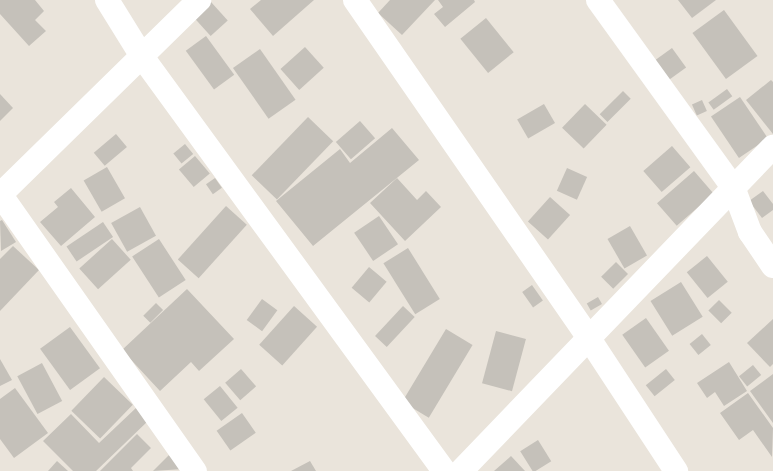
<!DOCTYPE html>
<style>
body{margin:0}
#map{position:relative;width:773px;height:471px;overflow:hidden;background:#eae4db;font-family:Raleway,sans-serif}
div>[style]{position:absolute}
.building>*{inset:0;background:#c5c1ba;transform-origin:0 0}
.minor>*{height:24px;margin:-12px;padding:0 12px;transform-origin:12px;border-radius:12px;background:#fff}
span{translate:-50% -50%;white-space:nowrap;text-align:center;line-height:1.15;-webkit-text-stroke:4px #fff;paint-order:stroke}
</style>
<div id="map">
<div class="building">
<div style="clip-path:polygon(0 0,35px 0,44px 11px,35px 20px,46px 31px,29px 46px,0 14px)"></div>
<div style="clip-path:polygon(261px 0,314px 0,273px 36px,250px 9px)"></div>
<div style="clip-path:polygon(390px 0,435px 0,402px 35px,378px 13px)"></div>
<div style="clip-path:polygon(438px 0,474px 0,475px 2px,445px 27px,434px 14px,443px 7px)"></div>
<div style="clip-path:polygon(678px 0,716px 0,692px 18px)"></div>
<div style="left:211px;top:2px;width:25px;height:23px;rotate:48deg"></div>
<div style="left:724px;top:10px;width:57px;height:39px;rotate:54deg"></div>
<div style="left:486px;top:18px;width:44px;height:33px;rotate:51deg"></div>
<div style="left:206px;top:36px;width:48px;height:25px;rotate:54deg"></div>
<div style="left:305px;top:47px;width:28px;height:33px;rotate:48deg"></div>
<div style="left:672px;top:48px;width:24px;height:24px;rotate:54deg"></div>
<div style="left:260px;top:49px;width:62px;height:33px;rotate:55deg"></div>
<div style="clip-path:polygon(771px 80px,773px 82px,773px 134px,746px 100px)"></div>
<div style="left:727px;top:89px;width:9px;height:23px;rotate:54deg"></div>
<div style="left:623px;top:91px;width:11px;height:33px;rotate:45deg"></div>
<div style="clip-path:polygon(0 94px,13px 108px,0 121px)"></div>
<div style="left:740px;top:97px;width:50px;height:35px;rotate:56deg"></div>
<div style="left:702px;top:100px;width:12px;height:11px;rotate:66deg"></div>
<div style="left:544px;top:104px;width:22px;height:31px;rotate:60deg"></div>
<div style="left:585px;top:104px;width:30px;height:33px;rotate:44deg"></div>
<div style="left:308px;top:117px;width:35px;height:81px;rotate:44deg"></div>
<div style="left:360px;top:121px;width:23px;height:32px;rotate:49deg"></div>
<div style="clip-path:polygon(392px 128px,419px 160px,313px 246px,276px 201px,340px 149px,350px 163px)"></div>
<div style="left:116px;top:134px;width:17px;height:29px;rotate:50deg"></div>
<div style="left:185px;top:144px;width:13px;height:15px;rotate:51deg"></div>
<div style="left:672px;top:146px;width:28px;height:38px;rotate:49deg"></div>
<div style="left:195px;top:156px;width:23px;height:21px;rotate:50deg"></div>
<div style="left:107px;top:167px;width:36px;height:27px;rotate:60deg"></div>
<div style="left:567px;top:168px;width:22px;height:25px;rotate:24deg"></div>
<div style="left:694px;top:171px;width:30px;height:49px;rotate:49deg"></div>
<div style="left:215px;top:178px;width:12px;height:11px;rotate:55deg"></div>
<div style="clip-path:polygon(397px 178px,417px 200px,426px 191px,441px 207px,405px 241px,370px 203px)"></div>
<div style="clip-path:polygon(71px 188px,95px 217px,61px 246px,40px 222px,58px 207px,54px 202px)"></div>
<div style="clip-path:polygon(763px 191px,773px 204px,773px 210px,762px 218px,749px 201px)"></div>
<div style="left:550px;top:197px;width:27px;height:33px;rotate:42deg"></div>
<div style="left:226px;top:206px;width:28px;height:72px;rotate:42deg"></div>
<div style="left:140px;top:207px;width:33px;height:33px;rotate:61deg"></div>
<div style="left:379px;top:216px;width:34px;height:30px;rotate:56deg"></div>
<div style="clip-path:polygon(2px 220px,16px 242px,1px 251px,0 221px)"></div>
<div style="left:103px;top:222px;width:18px;height:44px;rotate:56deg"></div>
<div style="left:630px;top:226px;width:34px;height:26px;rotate:60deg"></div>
<div style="left:112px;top:239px;width:28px;height:44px;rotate:48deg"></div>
<div style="left:159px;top:239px;width:49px;height:32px;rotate:57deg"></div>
<div style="clip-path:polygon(13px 246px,39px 270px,0 311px,0 259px)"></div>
<div style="left:408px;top:248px;width:60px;height:29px;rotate:58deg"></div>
<div style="left:707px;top:256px;width:33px;height:26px;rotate:51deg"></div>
<div style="left:616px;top:262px;width:17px;height:21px;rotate:45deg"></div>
<div style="left:369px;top:267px;width:23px;height:27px;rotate:40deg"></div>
<div style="left:681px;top:282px;width:41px;height:36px;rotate:58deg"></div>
<div style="left:532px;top:285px;width:19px;height:12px;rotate:55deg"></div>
<div style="clip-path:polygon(187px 289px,234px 339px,199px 371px,191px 362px,160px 391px,122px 350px)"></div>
<div style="left:598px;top:297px;width:8px;height:13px;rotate:60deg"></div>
<div style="left:262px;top:299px;width:19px;height:26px;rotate:36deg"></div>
<div style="left:719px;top:300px;width:18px;height:15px;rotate:45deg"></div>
<div style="left:156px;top:303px;width:10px;height:18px;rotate:45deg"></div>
<div style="left:294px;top:306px;width:31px;height:52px;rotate:42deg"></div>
<div style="left:403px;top:306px;width:16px;height:41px;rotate:43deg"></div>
<div style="left:646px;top:318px;width:40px;height:29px;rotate:55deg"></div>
<div style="clip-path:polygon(773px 319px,773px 364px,770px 367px,747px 343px)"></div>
<div style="left:70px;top:327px;width:51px;height:37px;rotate:54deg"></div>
<div style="left:446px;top:329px;width:31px;height:85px;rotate:31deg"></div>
<div style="left:496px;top:331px;width:31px;height:54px;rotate:15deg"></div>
<div style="left:702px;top:334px;width:14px;height:16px;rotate:51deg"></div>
<div style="clip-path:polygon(0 359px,12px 380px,0 386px)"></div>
<div style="clip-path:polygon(729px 362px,747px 391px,724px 406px,715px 392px,707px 398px,697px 383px)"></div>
<div style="left:42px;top:363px;width:43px;height:28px;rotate:62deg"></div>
<div style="left:753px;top:365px;width:13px;height:18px;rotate:51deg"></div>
<div style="left:241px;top:369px;width:23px;height:21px;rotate:49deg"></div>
<div style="left:666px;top:369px;width:14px;height:26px;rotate:51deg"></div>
<div style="clip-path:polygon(773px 374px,773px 423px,750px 391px)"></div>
<div style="left:104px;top:377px;width:40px;height:47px;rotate:44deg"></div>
<div style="left:220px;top:386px;width:28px;height:21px;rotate:51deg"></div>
<div style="clip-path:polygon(15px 388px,48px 433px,14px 458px,0 439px,0 399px)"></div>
<div style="clip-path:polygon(748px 393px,773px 428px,772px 457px,753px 430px,739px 440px,720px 413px)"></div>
<div style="clip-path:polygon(137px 407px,149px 420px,96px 471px,73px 471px,43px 441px,71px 414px,99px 443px)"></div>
<div style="left:242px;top:413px;width:24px;height:31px;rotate:55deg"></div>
<div style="clip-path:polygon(137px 434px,151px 448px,131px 468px,133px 471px,100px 471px)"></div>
<div style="left:538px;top:440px;width:25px;height:21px;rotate:58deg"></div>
<div style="clip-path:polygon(169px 455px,183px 469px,153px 471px)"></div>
<div style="clip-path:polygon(511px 456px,525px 471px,494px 471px)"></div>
<div style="clip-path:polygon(57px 461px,68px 471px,48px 471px)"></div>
<div style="clip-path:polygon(310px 461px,316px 471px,291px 471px)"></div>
</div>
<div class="minor">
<div style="left:107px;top:0;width:68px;rotate:58.2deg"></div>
<div style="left:143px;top:58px;width:511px;rotate:53.91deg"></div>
<div style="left:355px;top:0;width:413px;rotate:55.3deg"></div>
<div style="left:590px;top:340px;width:157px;rotate:56.7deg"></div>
<div style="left:598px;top:0;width:231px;rotate:54.2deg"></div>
<div style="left:733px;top:187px;width:48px;rotate:69.3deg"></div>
<div style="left:750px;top:232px;width:41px;rotate:55.9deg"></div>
<div style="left:0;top:194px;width:339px;rotate:54.9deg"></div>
<div style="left:0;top:195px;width:279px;rotate:-44.4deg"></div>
<div style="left:461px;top:471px;width:450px;rotate:-46.1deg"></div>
</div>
</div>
